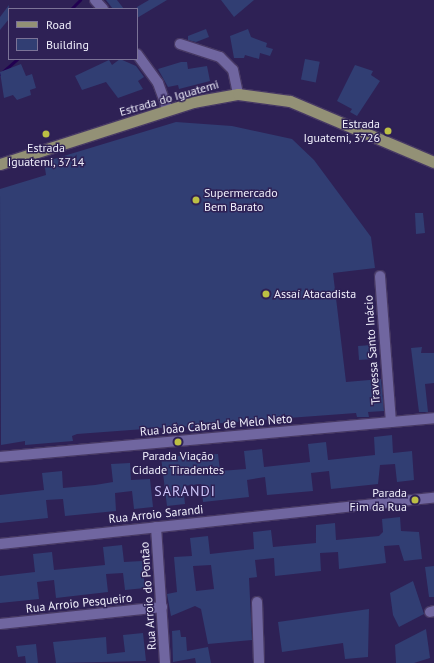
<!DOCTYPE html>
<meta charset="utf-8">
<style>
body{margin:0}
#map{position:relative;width:434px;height:663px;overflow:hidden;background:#2e2155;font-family:"PT Sans",sans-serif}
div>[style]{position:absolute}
.stream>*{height:3px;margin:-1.5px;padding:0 1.5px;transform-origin:1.5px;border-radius:1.5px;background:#210050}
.building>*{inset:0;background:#313e73;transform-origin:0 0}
.roads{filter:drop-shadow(1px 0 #473964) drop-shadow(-1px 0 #473964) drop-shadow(0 1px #473964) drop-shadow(0 -1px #473964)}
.minor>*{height:10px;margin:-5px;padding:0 5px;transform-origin:5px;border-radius:5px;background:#7066a0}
.primary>*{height:11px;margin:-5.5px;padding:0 5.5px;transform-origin:5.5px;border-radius:5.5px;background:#939176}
.dots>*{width:11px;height:11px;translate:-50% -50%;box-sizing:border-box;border:2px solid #2e2155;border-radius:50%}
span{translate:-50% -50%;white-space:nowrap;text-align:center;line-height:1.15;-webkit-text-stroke:3px #2e2155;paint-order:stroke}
.street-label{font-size:12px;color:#efeefb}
.poi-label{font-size:12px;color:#efeefb}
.right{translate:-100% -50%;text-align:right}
.left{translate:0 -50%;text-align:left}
.quarter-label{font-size:14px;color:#cec7fb;letter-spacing:1px}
.legend{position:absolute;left:8px;top:8px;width:130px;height:52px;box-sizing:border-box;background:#2e2155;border:1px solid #7b7397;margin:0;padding:5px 7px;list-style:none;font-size:12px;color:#efeefb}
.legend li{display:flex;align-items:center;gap:8px;height:20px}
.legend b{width:20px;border:1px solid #7b7397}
</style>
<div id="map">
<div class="stream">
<div style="left:71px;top:9px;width:13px;rotate:-45deg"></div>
<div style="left:0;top:74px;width:23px;rotate:-41deg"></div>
</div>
<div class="building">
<div style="clip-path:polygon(106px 0,117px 0,124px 9px,113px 9px)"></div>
<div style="clip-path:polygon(149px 0,167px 0,137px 18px,137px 7px)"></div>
<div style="clip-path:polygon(221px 0,254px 0,234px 17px)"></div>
<div style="clip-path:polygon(9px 5px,9px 19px,0 30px,0 17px)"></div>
<div style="clip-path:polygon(206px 29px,209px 37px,196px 42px,188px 40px,188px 36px)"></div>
<div style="clip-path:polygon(248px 29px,251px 37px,267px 43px,266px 47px,273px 49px,270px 56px,260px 53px,259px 59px,245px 55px,244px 58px,234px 58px,230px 36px)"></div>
<div style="clip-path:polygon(120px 59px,136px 66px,144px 77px,138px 81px,143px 89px,118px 98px,106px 82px,82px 90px,75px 76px,109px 60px,112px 65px)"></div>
<div style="left:305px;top:59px;width:15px;height:21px;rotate:11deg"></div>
<div style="clip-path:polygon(181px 62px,187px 62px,188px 69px,207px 66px,210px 81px,179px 89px,178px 85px,168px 87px,158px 69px)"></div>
<div style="clip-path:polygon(21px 64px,26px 76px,32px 74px,36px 88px,30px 90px,31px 95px,17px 100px,13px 95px,4px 98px,0 72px)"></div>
<div style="clip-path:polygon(355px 65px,373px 71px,371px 75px,380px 81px,357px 116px,350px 112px,352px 109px,337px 101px)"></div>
<div style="clip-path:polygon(176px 122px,232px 126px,292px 139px,314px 160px,371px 237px,375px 268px,333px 273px,346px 382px,381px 379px,384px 411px,368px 412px,369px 417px,357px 417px,356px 413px,195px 425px,189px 430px,185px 426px,77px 434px,72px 436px,73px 441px,25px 445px,25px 441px,1px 445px,0 189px,46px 175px,44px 162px)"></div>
<div style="clip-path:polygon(415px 213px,423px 213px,425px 233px,416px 234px)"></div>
<div style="left:372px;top:345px;width:14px;height:14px;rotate:86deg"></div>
<div style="clip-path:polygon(422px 347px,421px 353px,434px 353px,434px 383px,425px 384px,428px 412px,419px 412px,411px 348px)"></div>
<div style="clip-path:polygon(392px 435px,393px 453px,412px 451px,414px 480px,397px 482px,395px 464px,380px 465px,378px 484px,331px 489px,329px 471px,311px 473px,313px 491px,267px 495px,265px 477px,247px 480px,249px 497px,203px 502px,201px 484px,183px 486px,185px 504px,167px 506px,161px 457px,218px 454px,220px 471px,246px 469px,244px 451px,262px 449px,264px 467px,310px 462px,308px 444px,326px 442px,328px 460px,375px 455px,374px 437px)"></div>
<div style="clip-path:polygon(130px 463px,131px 480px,150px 479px,153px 507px,134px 509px,132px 491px,115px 493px,116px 511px,65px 516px,63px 499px,46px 500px,48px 518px,0 523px,0 495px,44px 490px,42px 473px,62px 471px,63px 488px,95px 485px,113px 482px,111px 464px)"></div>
<div style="clip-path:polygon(evenodd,400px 517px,401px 531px,419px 532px,422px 559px,404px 561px,399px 545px,384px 546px,386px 563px,339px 569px,338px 552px,320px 553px,321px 571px,275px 576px,274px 558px,255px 560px,257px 577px,249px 578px,252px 640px,208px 644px,201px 609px,195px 606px,171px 616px,167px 594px,177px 592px,174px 557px,192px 556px,190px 538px,208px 536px,210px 554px,254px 549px,253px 532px,271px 530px,273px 547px,316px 543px,316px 525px,335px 523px,336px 540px,379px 536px,383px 532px,382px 519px,400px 517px,211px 565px,214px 589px,196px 591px,193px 566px,211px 565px)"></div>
<div style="clip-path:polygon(122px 545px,124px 562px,142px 561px,145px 588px,125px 590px,123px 573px,106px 574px,108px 592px,56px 598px,54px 580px,37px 582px,39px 599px,0 603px,0 576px,35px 572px,33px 554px,52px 552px,54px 570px,85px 567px,105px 565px,103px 547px)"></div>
<div style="clip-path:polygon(434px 566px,434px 597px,429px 597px,425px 567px)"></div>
<div style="clip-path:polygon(413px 581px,424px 614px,399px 627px,393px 615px,390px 593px)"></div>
<div style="clip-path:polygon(369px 609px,368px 657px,345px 659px,343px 643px,282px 652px,278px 622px)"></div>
<div style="clip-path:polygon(426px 629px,430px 658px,414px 663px,396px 663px,395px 645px)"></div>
<div style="clip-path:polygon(180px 630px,181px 637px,186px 637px,187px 651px,208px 647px,211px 663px,196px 663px,195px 658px,173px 662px,172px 631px)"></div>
<div style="clip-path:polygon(143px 633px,146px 661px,56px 663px,53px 642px,106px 637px,107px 654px,125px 652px,123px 635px)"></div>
<div style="clip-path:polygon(36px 644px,38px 663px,26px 663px,25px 656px,18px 657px,16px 646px)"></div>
</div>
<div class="roads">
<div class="minor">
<div style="left:95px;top:0;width:12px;rotate:48deg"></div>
<div style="left:180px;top:44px;width:42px;rotate:18deg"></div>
<div style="left:220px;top:57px;width:18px;rotate:45deg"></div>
<div style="left:233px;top:70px;width:25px;rotate:78deg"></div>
<div style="left:137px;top:54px;width:36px;rotate:54deg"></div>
<div style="left:158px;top:83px;width:29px;rotate:70deg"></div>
<div style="left:380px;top:276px;width:146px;rotate:85.7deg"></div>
<div style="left:0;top:457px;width:436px;rotate:-5.1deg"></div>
<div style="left:156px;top:527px;width:136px;rotate:86.2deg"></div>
<div style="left:0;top:544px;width:436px;rotate:-6.1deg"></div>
<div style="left:257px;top:602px;width:61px;rotate:88.1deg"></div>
<div style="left:430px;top:612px;width:4px;rotate:-14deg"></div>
<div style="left:0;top:624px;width:163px;rotate:-6deg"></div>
</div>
<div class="primary">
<div style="left:0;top:164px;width:203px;rotate:-17.8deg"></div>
<div style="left:193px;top:102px;width:46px;rotate:-10.1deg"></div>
<div style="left:238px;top:94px;width:52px;rotate:7.7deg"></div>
<div style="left:290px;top:101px;width:156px;rotate:23deg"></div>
</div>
</div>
<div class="dots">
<div style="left:388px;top:131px;background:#bcbf44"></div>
<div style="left:46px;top:134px;background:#bcbf44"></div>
<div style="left:196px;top:200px;background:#bcbf44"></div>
<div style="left:266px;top:294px;background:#bcbf44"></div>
<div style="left:178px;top:442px;background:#bcbf44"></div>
<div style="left:415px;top:500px;background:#bcbf44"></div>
</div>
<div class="street-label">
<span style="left:169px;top:98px;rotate:-16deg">Estrada do Iguatemi</span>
<span style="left:372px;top:350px;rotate:-94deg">Travessa Santo Inácio</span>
<span style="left:216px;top:425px;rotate:-5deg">Rua João Cabral de Melo Neto</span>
<span style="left:156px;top:514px;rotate:-6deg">Rua Arroio Sarandi</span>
<span style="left:148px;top:596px;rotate:-94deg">Rua Arroio do Pontão</span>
<span style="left:79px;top:603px;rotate:-6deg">Rua Arroio Pesqueiro</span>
</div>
<div class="poi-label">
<span class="right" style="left:380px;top:131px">Estrada<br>Iguatemi, 3726</span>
<span style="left:46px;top:155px">Estrada<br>Iguatemi, 3714</span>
<span class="left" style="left:204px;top:200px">Supermercado<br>Bem Barato</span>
<span class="left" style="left:274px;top:294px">Assaí Atacadista</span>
<span style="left:178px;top:463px">Parada Viação<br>Cidade Tiradentes</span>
<span class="right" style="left:407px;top:500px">Parada<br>Fim da Rua</span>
</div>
<div class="quarter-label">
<span style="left:185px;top:491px">SARANDI</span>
</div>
<ul class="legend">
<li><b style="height:5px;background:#939176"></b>Road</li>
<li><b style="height:11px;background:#313e73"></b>Building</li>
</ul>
</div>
